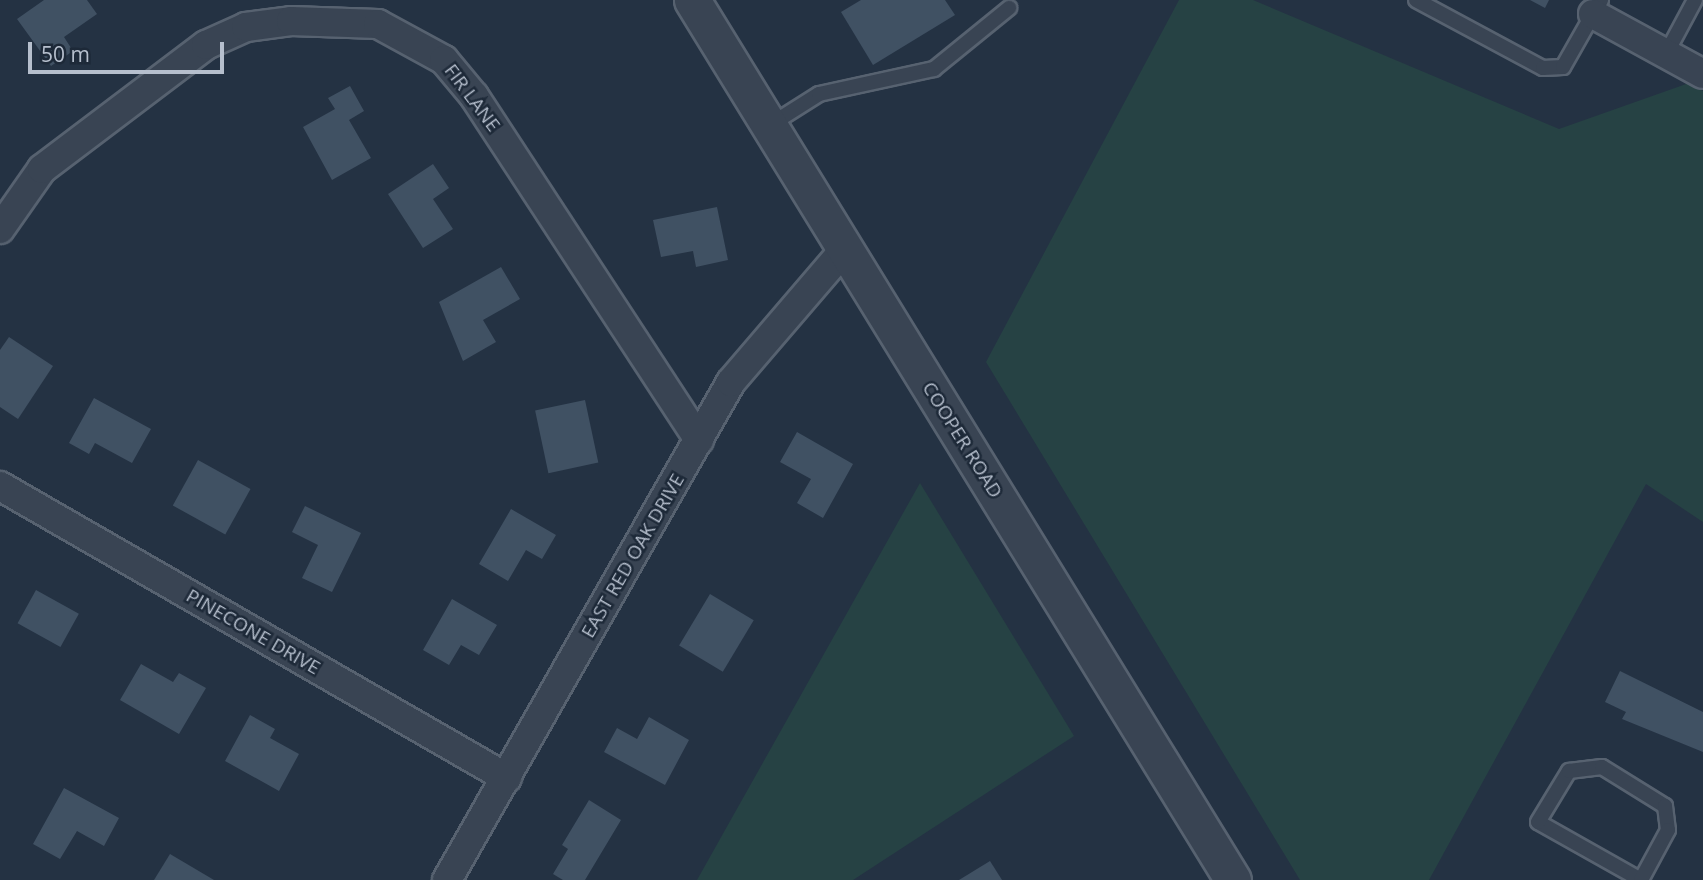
<!DOCTYPE html>
<style>
body{margin:0}
#map{position:relative;width:1703px;height:880px;overflow:hidden;background:#243243;font-family:"Open Sans",sans-serif}
div>[style]{position:absolute}
.green>*{inset:0;background:#264244}
.building>*{inset:0;background:#405163;transform-origin:0 0}
.roads{filter:drop-shadow(2px 0 #576270) drop-shadow(-2px 0 #576270) drop-shadow(0 2px #576270) drop-shadow(0 -2px #576270)}
.service>*{height:14px;margin:-7px;padding:0 7px;transform-origin:7px;border-radius:7px;background:#394453}
.minor>*{height:28px;margin:-14px;padding:0 14px;transform-origin:14px;border-radius:14px;background:#394453}
.tertiary>*{height:35px;margin:-17.5px;padding:0 17.5px;transform-origin:17.5px;border-radius:17.5px;background:#394453}
span{translate:-50% -50%;white-space:nowrap;text-align:center;line-height:1.15;-webkit-text-stroke:5px #1d2938;paint-order:stroke}
.street-label{font-size:19px;color:#b6bfcd}
.scale{position:absolute;left:28px;top:42px;width:196px;height:32px;box-sizing:border-box;border:4px solid #b6bfcd;border-top:0;padding-left:9px;font-size:21px;line-height:24px;white-space:nowrap;color:#b6bfcd;-webkit-text-stroke:5px #1d2938;paint-order:stroke}
</style>
<div id="map">
<div class="green">
<div style="clip-path:polygon(1179px 0,1253px 0,1559px 129px,1689px 83px,1703px 91px,1703px 522px,1646px 484px,1429px 880px,1300px 880px,986px 362px)"></div>
<div style="clip-path:polygon(920px 483px,1074px 736px,853px 880px,697px 880px)"></div>
</div>
<div class="building">
<div style="clip-path:polygon(44px 0,87px 0,97px 14px,64px 37px,73px 51px,51px 66px,17px 19px)"></div>
<div style="clip-path:polygon(861px 0,945px 0,955px 15px,873px 65px,841px 12px)"></div>
<div style="clip-path:polygon(1530px 0,1549px 0,1545px 8px)"></div>
<div style="clip-path:polygon(350px 86px,364px 111px,349px 120px,371px 158px,332px 180px,303px 127px,335px 109px,328px 98px)"></div>
<div style="clip-path:polygon(433px 164px,449px 188px,433px 199px,453px 229px,423px 248px,388px 194px)"></div>
<div style="clip-path:polygon(717px 207px,728px 260px,696px 267px,693px 251px,661px 257px,653px 220px)"></div>
<div style="clip-path:polygon(501px 267px,520px 299px,483px 320px,496px 342px,463px 361px,439px 302px)"></div>
<div style="clip-path:polygon(9px 337px,53px 366px,18px 419px,0 407px,0 350px)"></div>
<div style="clip-path:polygon(94px 398px,151px 429px,132px 463px,95px 443px,89px 454px,69px 443px)"></div>
<div style="left:585px;top:400px;width:64px;height:51px;rotate:78deg"></div>
<div style="clip-path:polygon(797px 432px,853px 464px,823px 518px,797px 503px,811px 479px,780px 462px)"></div>
<div style="left:198px;top:460px;width:60px;height:52px;rotate:29deg"></div>
<div style="clip-path:polygon(305px 506px,361px 533px,332px 592px,302px 578px,318px 545px,292px 532px)"></div>
<div style="clip-path:polygon(511px 509px,556px 535px,542px 559px,526px 550px,508px 581px,479px 564px)"></div>
<div style="left:36px;top:590px;width:49px;height:38px;rotate:29deg"></div>
<div style="left:710px;top:594px;width:51px;height:60px;rotate:31deg"></div>
<div style="clip-path:polygon(452px 599px,497px 625px,479px 655px,461px 645px,449px 665px,423px 650px)"></div>
<div style="clip-path:polygon(141px 664px,173px 682px,179px 673px,206px 688px,179px 734px,120px 700px)"></div>
<div style="clip-path:polygon(1620px 671px,1703px 712px,1703px 752px,1622px 719px,1626px 712px,1605px 702px)"></div>
<div style="clip-path:polygon(250px 715px,275px 729px,270px 738px,299px 754px,279px 791px,225px 761px)"></div>
<div style="clip-path:polygon(649px 717px,689px 740px,665px 785px,604px 752px,617px 728px,637px 739px)"></div>
<div style="clip-path:polygon(64px 788px,119px 818px,104px 846px,77px 831px,60px 859px,33px 844px)"></div>
<div style="clip-path:polygon(589px 800px,621px 820px,585px 880px,563px 880px,553px 874px,568px 849px,562px 845px)"></div>
<div style="clip-path:polygon(170px 854px,214px 880px,154px 880px)"></div>
<div style="clip-path:polygon(990px 861px,1002px 880px,959px 880px)"></div>
</div>
<div class="roads">
<div class="service">
<div style="left:1416px;top:0;width:144px;rotate:28.2deg"></div>
<div style="left:1543px;top:68px;width:20px;rotate:-3deg"></div>
<div style="left:1563px;top:67px;width:77px;rotate:-60.4deg"></div>
<div style="left:1666px;top:54px;width:61px;rotate:-61.8deg"></div>
<div style="left:770px;top:125px;width:58px;rotate:-32.3deg"></div>
<div style="left:819px;top:94px;width:118px;rotate:-12.3deg"></div>
<div style="left:934px;top:69px;width:97px;rotate:-39.1deg"></div>
<div style="left:1641px;top:880px;width:118px;rotate:-150.6deg"></div>
<div style="left:1538px;top:822px;width:60px;rotate:-58.7deg"></div>
<div style="left:1569px;top:771px;width:33px;rotate:-7deg"></div>
<div style="left:1602px;top:767px;width:74px;rotate:31.8deg"></div>
<div style="left:1665px;top:806px;width:24px;rotate:83deg"></div>
<div style="left:1668px;top:830px;width:57px;rotate:118.4deg"></div>
</div>
<div class="minor">
<div style="left:1593px;top:14px;width:125px;rotate:28.6deg"></div>
<div style="left:0;top:229px;width:73px;rotate:-55deg"></div>
<div style="left:42px;top:169px;width:206px;rotate:-37.1deg"></div>
<div style="left:206px;top:45px;width:44px;rotate:-24.2deg"></div>
<div style="left:246px;top:27px;width:45px;rotate:-7.6deg"></div>
<div style="left:291px;top:21px;width:87px;rotate:2deg"></div>
<div style="left:378px;top:24px;width:75px;rotate:28.6deg"></div>
<div style="left:444px;top:60px;width:47px;rotate:50.2deg"></div>
<div style="left:474px;top:96px;width:411px;rotate:56.8deg"></div>
<div style="left:0;top:486px;width:585px;rotate:29.94deg"></div>
<div style="left:447px;top:880px;width:573px;rotate:-60.3deg"></div>
<div style="left:731px;top:382px;width:174px;rotate:-49.4deg"></div>
</div>
<div class="tertiary">
<div style="left:692px;top:0;width:1033px;rotate:58.42deg"></div>
</div>
</div>
<div class="street-label">
<span style="left:472px;top:98px;rotate:53deg">FIR LANE</span>
<span style="left:962px;top:440px;rotate:58deg">COOPER ROAD</span>
<span style="left:633px;top:556px;rotate:-60deg">EAST RED OAK DRIVE</span>
<span style="left:253px;top:632px;rotate:30deg">PINECONE DRIVE</span>
</div>
<div class="scale">50 m</div>
</div>
